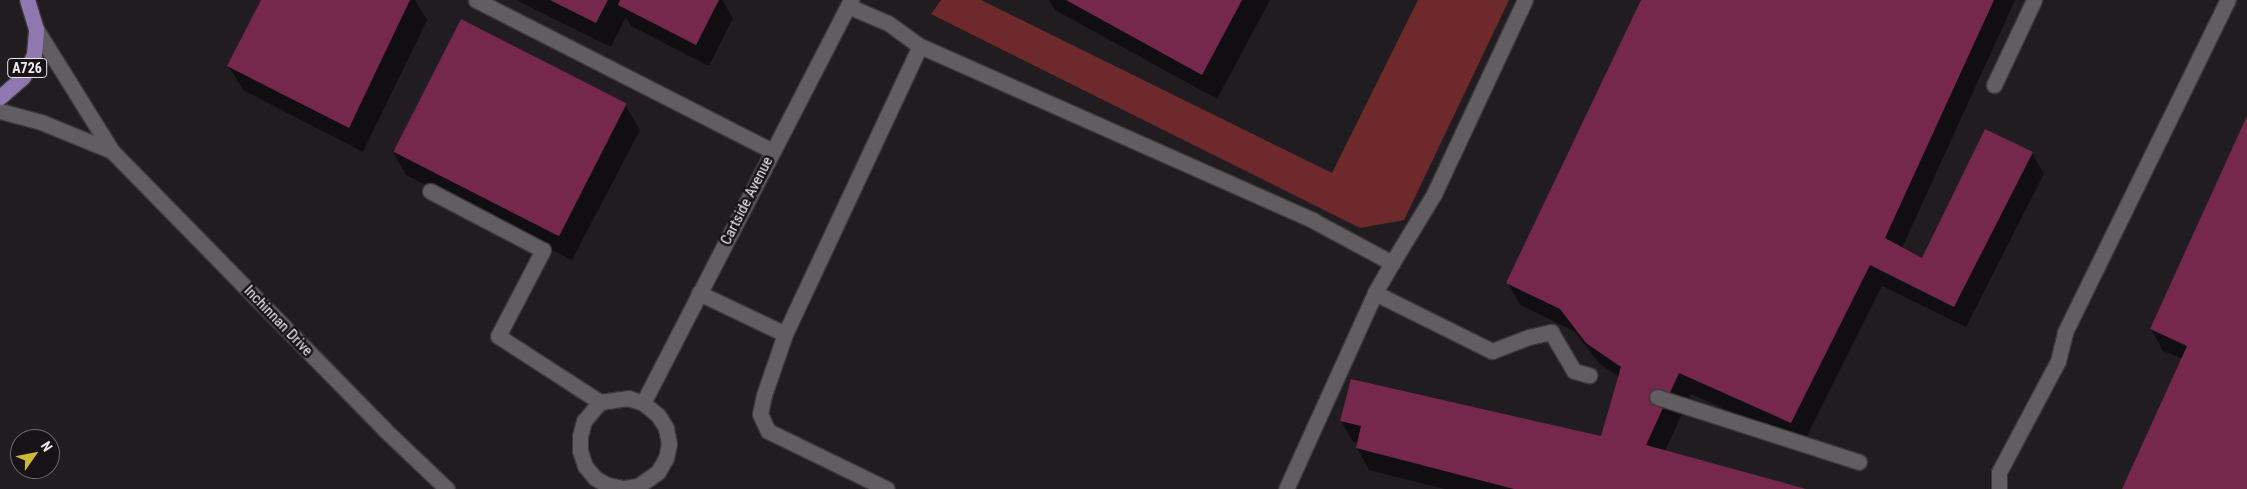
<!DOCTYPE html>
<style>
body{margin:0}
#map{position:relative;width:2247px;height:489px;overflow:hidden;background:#201c20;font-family:"Roboto Condensed",sans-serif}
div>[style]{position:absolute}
.green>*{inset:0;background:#6d292c}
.shadow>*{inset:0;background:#0007}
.building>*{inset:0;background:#75274c;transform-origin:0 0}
.roads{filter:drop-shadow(1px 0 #3c393b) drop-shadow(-1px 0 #3c393b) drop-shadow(0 1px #3c393b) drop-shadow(0 -1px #3c393b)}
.lane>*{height:15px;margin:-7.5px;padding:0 7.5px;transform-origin:7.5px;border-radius:7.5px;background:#615d61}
.street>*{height:15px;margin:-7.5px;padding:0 7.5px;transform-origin:7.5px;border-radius:7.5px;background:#615d61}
.secondary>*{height:15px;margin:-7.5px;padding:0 7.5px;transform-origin:7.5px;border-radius:7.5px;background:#615d61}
.primary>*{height:15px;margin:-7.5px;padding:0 7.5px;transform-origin:7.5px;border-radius:7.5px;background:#8f77af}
span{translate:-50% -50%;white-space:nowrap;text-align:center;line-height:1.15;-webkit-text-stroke:5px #171316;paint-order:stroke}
.shield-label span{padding:1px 4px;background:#171316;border:1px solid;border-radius:4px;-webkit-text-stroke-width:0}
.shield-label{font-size:14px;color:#eeebee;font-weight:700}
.street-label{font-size:15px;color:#eeebee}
.north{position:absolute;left:10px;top:429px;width:50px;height:50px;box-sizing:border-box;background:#171316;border:1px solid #6d696c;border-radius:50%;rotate:57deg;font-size:14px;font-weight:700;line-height:20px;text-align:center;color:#eeebee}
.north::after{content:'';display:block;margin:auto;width:18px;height:22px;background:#cdb938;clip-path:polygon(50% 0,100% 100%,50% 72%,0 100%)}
</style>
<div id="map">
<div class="green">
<div style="clip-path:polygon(941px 0,981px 0,1332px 173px,1418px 0,1509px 0,1404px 220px,1360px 228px,931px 14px)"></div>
</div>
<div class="shadow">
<div style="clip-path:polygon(262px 0,415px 0,427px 20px,363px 152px,243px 90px,228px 65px)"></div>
<div style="clip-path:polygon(516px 0,722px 0,733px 18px,709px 66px,631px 26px,626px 17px,611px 47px)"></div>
<div style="clip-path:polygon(1049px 0,1270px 0,1217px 99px,1055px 10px)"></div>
<div style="clip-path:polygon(1643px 0,2015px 0,1902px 248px,1923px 259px,2032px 153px,2044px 174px,1966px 327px,1882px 286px,1803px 444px,1691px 394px,1665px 451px,1803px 489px,1445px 489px,1369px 470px,1357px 448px,1358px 443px,1353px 442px,1341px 421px,1602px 437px,1619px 377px,1600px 364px,1574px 331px,1520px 305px,1508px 283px)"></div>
<div style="clip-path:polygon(625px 105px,640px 130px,572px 260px,406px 175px,392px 150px)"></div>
<div style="clip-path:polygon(2247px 119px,2247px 489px,2123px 489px,2183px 359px,2163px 351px,2151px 329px)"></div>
</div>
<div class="building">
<div style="clip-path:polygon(261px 0,410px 0,349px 128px,227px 66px)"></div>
<div style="clip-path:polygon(550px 0,608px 0,596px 23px)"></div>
<div style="clip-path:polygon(620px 0,719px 0,696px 45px,618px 5px)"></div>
<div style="clip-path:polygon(1066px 0,1242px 0,1202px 75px)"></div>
<div style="clip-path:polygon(1641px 0,1994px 0,1885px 238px,1922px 258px,1985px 129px,2033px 152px,1954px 307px,1870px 265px,1791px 423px,1679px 373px,1646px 445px,1806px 489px,1514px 489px,1356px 448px,1361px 426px,1340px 421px,1351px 379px,1601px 436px,1621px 367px,1586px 343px,1560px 309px,1506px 283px)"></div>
<div style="left:461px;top:19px;width:186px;height:149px;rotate:27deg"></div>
<div style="clip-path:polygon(2247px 116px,2247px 489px,2122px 489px,2187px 346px,2150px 329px)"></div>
</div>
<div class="roads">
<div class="lane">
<div style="left:476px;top:0;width:332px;rotate:27deg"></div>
<div style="left:848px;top:6px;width:43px;rotate:23deg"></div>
<div style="left:888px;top:23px;width:39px;rotate:36deg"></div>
<div style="left:920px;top:46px;width:431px;rotate:23.9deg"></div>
<div style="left:1314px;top:221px;width:89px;rotate:28.3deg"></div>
<div style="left:1392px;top:263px;width:34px;rotate:120deg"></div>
<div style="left:1375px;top:293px;width:215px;rotate:114.4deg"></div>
<div style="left:1994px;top:85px;width:94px;rotate:-64.8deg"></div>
<div style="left:430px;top:191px;width:127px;rotate:27.6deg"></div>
<div style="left:543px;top:250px;width:97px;rotate:117.6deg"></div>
<div style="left:498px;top:336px;width:121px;rotate:32.9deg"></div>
<div style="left:1392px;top:263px;width:81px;rotate:-58.7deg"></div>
<div style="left:1434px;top:194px;width:214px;rotate:-64.9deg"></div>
<div style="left:699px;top:293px;width:95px;rotate:25.5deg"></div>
<div style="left:785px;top:334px;width:318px;rotate:-64.9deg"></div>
<div style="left:1375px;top:293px;width:131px;rotate:26.4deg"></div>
<div style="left:1492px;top:351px;width:40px;rotate:-21deg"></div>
<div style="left:1529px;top:337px;width:23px;rotate:-13deg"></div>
<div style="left:1551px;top:332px;width:45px;rotate:59.5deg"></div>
<div style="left:1574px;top:371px;width:16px;rotate:15deg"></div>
<div style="left:785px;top:334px;width:65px;rotate:109deg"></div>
<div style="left:764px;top:395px;width:19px;rotate:102deg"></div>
<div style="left:760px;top:414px;width:19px;rotate:65deg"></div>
<div style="left:768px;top:431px;width:132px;rotate:26deg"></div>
<div style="left:1657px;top:397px;width:212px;rotate:17.8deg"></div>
<div style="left:1999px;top:489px;width:17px;rotate:-90deg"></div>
<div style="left:1999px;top:472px;width:126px;rotate:-62deg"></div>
<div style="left:2058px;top:361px;width:30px;rotate:-76deg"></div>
<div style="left:2065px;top:332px;width:370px;rotate:-63.9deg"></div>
</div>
<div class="street">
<div style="left:628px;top:398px;width:16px;rotate:18deg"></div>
<div style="left:643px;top:403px;width:19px;rotate:39deg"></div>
<div style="left:658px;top:415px;width:15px;rotate:58deg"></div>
<div style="left:666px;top:428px;width:16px;rotate:79deg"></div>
<div style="left:669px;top:444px;width:14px;rotate:102deg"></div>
<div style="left:666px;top:458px;width:16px;rotate:120deg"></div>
<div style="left:658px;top:472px;width:24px;rotate:145deg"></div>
<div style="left:638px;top:486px;width:15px;rotate:172deg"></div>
<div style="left:623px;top:488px;width:16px;rotate:-169deg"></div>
<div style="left:607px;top:485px;width:14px;rotate:-150deg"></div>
<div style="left:595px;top:478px;width:16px;rotate:-130deg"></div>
<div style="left:585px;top:466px;width:16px;rotate:-108deg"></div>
<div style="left:580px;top:451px;width:15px;rotate:-90deg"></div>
<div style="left:580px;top:436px;width:16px;rotate:-75deg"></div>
<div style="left:584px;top:421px;width:25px;rotate:-50deg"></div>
<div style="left:600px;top:402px;width:28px;rotate:-8deg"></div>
<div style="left:643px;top:403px;width:454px;rotate:-62.7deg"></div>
</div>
<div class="secondary">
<div style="left:36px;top:29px;width:144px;rotate:58.1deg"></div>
<div style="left:112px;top:151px;width:389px;rotate:45.6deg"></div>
<div style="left:384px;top:429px;width:87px;rotate:43.6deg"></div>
<div style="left:0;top:111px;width:42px;rotate:15deg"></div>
<div style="left:41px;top:122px;width:77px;rotate:22.2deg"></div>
</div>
<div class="primary">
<div style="left:0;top:97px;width:30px;rotate:-41deg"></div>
<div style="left:23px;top:77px;width:25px;rotate:-64deg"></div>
<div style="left:34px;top:54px;width:25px;rotate:-85deg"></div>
<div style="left:36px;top:29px;width:30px;rotate:-107deg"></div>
</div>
</div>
<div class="shield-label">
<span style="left:27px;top:68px">A726</span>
</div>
<div class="street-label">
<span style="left:747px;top:201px;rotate:-63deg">Cartside Avenue</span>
<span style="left:278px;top:321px;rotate:46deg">Inchinnan Drive</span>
</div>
<div class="north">N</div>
</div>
